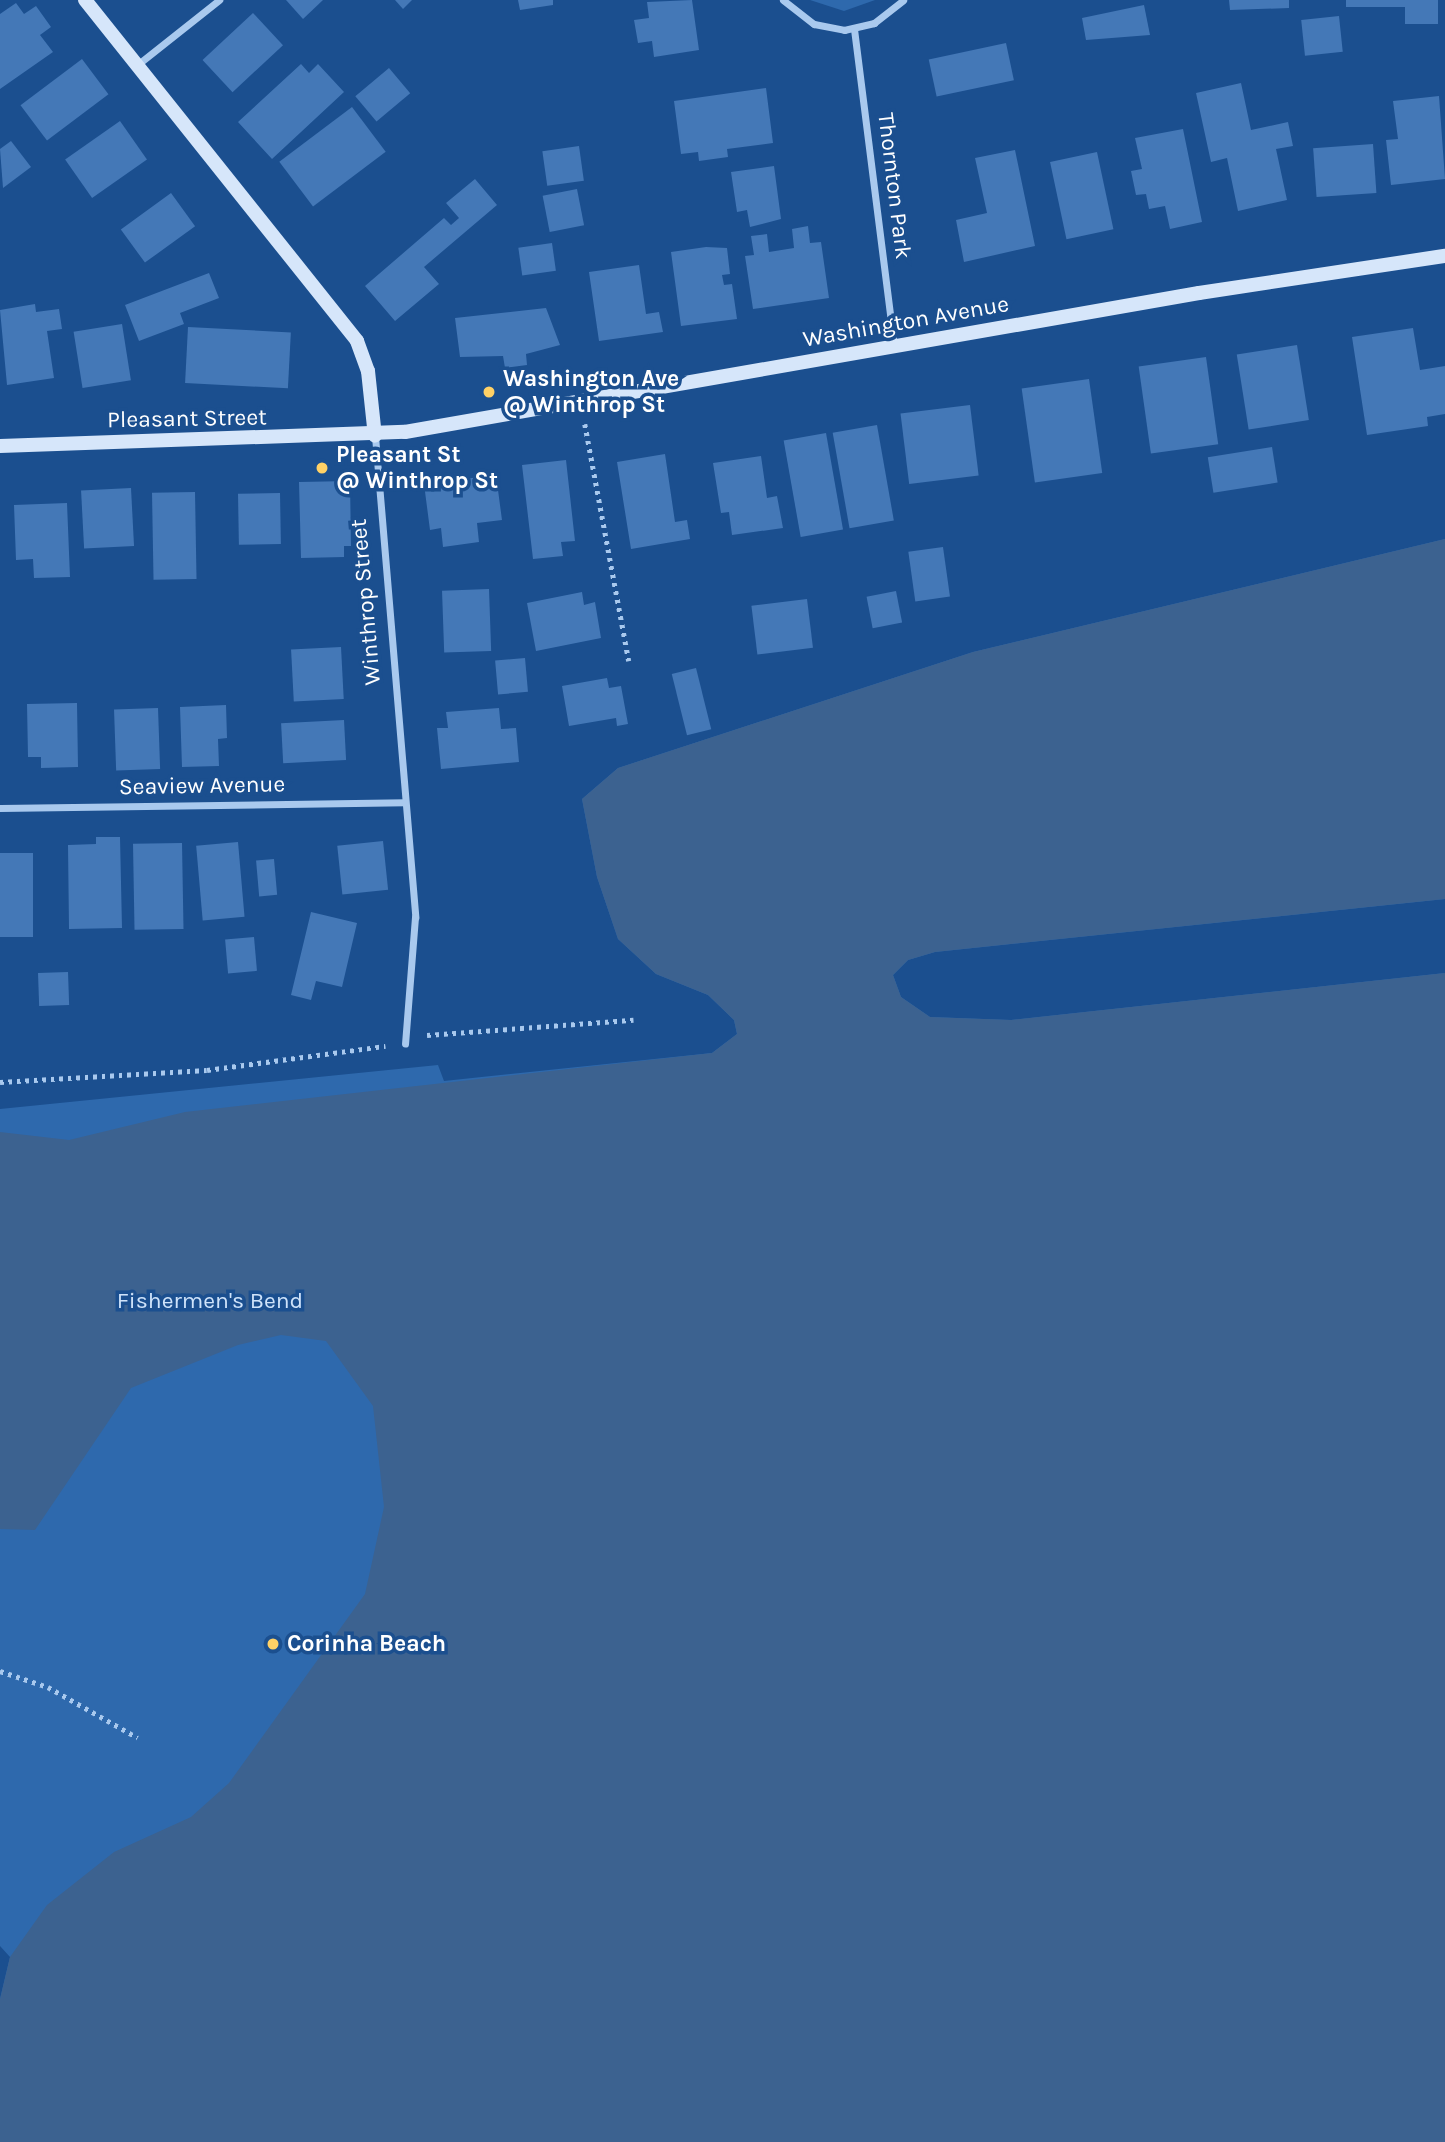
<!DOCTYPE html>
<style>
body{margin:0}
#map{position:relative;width:1445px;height:2142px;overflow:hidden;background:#1b4f8f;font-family:Karla,sans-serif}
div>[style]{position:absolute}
.green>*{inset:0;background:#2e69ad}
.water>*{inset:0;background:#3c6290}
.building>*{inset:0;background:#4478b7;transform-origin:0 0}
.path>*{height:4.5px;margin-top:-2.25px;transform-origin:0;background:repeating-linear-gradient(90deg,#a9c9ee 0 3.5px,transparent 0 8.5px)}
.minor>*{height:7px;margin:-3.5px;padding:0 3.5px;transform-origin:3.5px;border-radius:3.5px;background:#a9c9ee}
.secondary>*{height:14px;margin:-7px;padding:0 7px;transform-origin:7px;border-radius:7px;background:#d6e6fa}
.dots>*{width:19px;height:19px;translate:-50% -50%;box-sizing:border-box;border:4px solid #1b4f8f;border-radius:50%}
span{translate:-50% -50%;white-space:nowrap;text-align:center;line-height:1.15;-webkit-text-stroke:7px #1b4f8f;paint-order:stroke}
.street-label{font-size:23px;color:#fff}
.poi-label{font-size:23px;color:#fff;font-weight:700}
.left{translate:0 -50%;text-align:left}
.park-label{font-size:23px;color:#cfe3fa}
</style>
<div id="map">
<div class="green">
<div style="clip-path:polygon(810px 0,875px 0,844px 11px)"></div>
<div style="clip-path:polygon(1445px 539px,1445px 899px,935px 952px,908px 960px,893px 975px,901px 997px,930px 1017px,1011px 1020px,1445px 973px,0 2142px,0 1999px,10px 1957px,0 1946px,0 1109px,438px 1065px,444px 1081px,712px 1053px,737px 1034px,734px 1020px,708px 995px,656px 974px,618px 939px,597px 877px,582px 799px,618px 768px,973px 652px)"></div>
</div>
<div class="water">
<div style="clip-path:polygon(1445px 539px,1445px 899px,935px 952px,908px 960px,893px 975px,901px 997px,930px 1017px,1011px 1020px,1445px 973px,1445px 2142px,0 2142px,0 1999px,10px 1957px,47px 1905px,114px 1852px,191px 1817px,229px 1783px,365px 1594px,384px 1507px,373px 1406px,326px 1341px,281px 1335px,238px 1345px,131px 1388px,35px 1530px,0 1529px,0 1132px,69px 1140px,185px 1112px,712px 1053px,737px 1034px,734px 1020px,708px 995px,656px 974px,618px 939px,597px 877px,582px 799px,618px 768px,973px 652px)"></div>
</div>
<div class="building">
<div style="clip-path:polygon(286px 0,323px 0,303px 19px)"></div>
<div style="clip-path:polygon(395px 0,412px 0,403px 9px)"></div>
<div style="clip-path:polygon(518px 0,553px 0,553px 5px,520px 10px)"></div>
<div style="clip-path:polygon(692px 0,699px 50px,654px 57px,652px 41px,638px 43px,634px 20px,649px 18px,647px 2px)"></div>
<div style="clip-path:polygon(1229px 0,1289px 0,1289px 8px,1230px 10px)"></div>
<div style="clip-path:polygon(1346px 0,1438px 0,1438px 24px,1405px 24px,1405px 7px,1346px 7px)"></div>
<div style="clip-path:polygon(16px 3px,24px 14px,36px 6px,51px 27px,40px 35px,53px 52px,0 89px,0 14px)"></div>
<div style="clip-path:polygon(1144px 5px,1150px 35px,1086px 40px,1082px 18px)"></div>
<div style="left:253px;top:13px;width:44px;height:69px;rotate:47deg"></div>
<div style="left:1339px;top:16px;width:36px;height:38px;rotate:84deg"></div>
<div style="left:1006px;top:43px;width:38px;height:79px;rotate:78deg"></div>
<div style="left:82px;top:59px;width:44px;height:77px;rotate:53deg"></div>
<div style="clip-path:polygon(301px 64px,309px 73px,318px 64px,344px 92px,272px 159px,238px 122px)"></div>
<div style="left:389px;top:68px;width:33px;height:44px;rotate:50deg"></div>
<div style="clip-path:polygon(1241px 83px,1251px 130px,1288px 122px,1293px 146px,1276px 149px,1287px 200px,1238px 211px,1227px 158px,1211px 162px,1196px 93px)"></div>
<div style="clip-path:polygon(766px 88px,773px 143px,727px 149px,728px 157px,699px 161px,698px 152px,681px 154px,674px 101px)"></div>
<div style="clip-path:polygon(1439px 96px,1445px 179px,1391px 185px,1386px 140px,1398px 139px,1393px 101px)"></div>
<div style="left:352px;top:107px;width:56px;height:91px;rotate:53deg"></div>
<div style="left:120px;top:121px;width:47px;height:67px;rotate:55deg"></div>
<div style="clip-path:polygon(1183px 129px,1202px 222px,1170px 229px,1165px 206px,1149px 209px,1146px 194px,1136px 195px,1131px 171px,1142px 169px,1135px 138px)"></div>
<div style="clip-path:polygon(11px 141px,31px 167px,3px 188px,0 149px)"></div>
<div style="left:1373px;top:144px;width:49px;height:60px;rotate:86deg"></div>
<div style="left:579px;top:146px;width:35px;height:37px;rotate:82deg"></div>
<div style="clip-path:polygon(1015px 150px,1035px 246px,964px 262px,956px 220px,987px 213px,975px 158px)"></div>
<div style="left:1097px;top:152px;width:79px;height:48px;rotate:78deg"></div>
<div style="clip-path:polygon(774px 166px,781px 219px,750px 227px,747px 210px,737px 212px,731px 172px)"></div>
<div style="clip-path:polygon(475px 179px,497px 205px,424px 267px,439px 284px,395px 321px,365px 286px,444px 218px,451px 225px,459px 218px,446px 203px)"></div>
<div style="left:577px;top:189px;width:37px;height:35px;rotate:79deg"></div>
<div style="left:171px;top:193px;width:41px;height:62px;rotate:54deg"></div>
<div style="clip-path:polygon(808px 226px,810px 243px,821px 242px,829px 298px,753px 309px,745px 256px,754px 255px,751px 236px,767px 234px,769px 252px,794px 248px,792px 229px)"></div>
<div style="left:552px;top:243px;width:28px;height:34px;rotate:82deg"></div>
<div style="clip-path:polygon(706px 247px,727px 248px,730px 274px,722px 275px,724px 285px,732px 284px,737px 319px,681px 326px,671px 252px)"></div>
<div style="clip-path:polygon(639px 265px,646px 314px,659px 312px,663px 332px,599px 341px,589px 272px)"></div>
<div style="clip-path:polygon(209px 273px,219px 298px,180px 313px,184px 324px,139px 341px,125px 305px)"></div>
<div style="clip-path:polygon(35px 304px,36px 312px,59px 309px,62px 329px,47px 331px,54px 378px,7px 385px,0 310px)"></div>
<div style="clip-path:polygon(546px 308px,560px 345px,526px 354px,527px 365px,505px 368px,503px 356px,460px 357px,455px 318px)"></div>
<div style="left:122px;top:324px;width:57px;height:49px;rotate:81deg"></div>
<div style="left:188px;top:327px;width:103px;height:56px;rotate:3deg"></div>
<div style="clip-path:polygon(1413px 328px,1420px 370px,1445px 366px,1445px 414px,1427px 417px,1428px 426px,1367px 435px,1352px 337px)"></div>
<div style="left:1297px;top:345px;width:76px;height:61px;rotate:81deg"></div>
<div style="left:1206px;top:357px;width:88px;height:68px;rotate:82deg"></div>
<div style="left:1089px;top:379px;width:95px;height:68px;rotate:82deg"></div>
<div style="left:970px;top:405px;width:71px;height:70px;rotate:83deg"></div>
<div style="left:877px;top:425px;width:97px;height:45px;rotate:80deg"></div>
<div style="left:826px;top:433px;width:98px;height:43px;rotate:80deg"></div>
<div style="left:1272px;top:447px;width:36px;height:65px;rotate:81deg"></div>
<div style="clip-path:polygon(665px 454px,675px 522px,687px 520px,690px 539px,631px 549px,617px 462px)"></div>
<div style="clip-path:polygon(761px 456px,767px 498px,777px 496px,783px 528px,732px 535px,729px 512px,721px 513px,713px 463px)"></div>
<div style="clip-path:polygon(566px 460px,575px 541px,561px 542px,563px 556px,533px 559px,522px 465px)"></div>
<div style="clip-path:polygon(496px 475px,502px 520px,477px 523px,479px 542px,443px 547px,441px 528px,430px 530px,424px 484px)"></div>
<div style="clip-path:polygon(350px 481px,351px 546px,344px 546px,344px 557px,301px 558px,299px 482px)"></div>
<div style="left:131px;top:488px;width:58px;height:50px;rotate:87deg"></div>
<div style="left:195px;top:492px;width:87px;height:43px;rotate:89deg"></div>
<div style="left:280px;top:493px;width:51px;height:42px;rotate:89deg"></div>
<div style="clip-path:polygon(67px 503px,70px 577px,34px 578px,33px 559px,16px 560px,14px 505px)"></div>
<div style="left:943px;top:547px;width:50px;height:35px;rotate:82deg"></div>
<div style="left:489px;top:589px;width:62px;height:47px;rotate:88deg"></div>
<div style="left:896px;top:591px;width:32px;height:30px;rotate:79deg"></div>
<div style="clip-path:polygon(582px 592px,584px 605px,595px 602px,601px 638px,536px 651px,527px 603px)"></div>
<div style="left:807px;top:599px;width:49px;height:56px;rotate:83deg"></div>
<div style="left:341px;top:647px;width:52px;height:50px;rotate:87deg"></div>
<div style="left:525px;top:658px;width:34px;height:30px;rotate:85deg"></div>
<div style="left:696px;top:668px;width:63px;height:25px;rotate:76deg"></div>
<div style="clip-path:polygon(607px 678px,609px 688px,621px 686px,628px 724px,617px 726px,616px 718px,569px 726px,562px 686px)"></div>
<div style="clip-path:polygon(77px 703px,78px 767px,41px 768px,41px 757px,28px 757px,27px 704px)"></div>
<div style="clip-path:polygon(226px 705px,227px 738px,218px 739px,219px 766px,182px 767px,180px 707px)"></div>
<div style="left:158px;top:708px;width:61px;height:44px;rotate:88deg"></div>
<div style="clip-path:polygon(499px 708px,501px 729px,516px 728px,519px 762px,441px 769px,437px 728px,448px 728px,446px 712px)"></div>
<div style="left:344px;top:720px;width:40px;height:63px;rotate:87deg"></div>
<div style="clip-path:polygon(96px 837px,120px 837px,122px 928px,69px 929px,68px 845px,96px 844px)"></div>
<div style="left:383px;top:841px;width:49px;height:46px;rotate:84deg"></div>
<div style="left:238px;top:842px;width:75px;height:42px;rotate:85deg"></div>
<div style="left:182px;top:843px;width:86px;height:49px;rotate:89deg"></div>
<div style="left:0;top:853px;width:33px;height:84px"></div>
<div style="left:274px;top:859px;width:36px;height:18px;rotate:85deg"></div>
<div style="clip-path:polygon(311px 912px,357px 923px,342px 987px,316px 981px,311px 1000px,291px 995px)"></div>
<div style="left:254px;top:937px;width:34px;height:29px;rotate:85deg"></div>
<div style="left:68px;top:972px;width:33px;height:30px;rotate:88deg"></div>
</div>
<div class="path">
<div style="left:585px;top:424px;width:241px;rotate:79.5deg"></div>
<div style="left:427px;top:1035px;width:207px;rotate:-4.2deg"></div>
<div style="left:0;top:1082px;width:207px;rotate:-3.3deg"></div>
<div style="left:207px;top:1070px;width:180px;rotate:-7.7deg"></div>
<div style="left:0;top:1671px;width:51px;rotate:18.4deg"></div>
<div style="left:48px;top:1687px;width:103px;rotate:29.5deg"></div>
</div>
<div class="minor">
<div style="left:783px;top:0;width:39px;rotate:38deg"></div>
<div style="left:814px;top:24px;width:31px;rotate:11deg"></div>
<div style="left:844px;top:30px;width:31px;rotate:-13deg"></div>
<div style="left:874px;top:23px;width:37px;rotate:-38deg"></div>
<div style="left:854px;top:29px;width:320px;rotate:82.8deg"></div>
<div style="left:137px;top:65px;width:105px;rotate:-38.4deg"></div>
<div style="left:375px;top:436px;width:483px;rotate:85.2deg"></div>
<div style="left:415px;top:917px;width:127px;rotate:94.5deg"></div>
<div style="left:0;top:808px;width:405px;rotate:-0.8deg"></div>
</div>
<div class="secondary">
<div style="left:85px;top:0;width:436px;rotate:51.4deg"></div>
<div style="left:357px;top:341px;width:32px;rotate:70deg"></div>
<div style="left:368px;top:371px;width:65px;rotate:83.9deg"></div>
<div style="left:0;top:446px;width:405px;rotate:-2deg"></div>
<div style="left:405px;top:432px;width:806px;rotate:-9.93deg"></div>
<div style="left:1199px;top:293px;width:249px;rotate:-8.6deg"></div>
</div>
<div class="dots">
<div style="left:489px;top:392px;background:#ffd166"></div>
<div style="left:322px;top:468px;background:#ffd166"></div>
<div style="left:273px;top:1644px;background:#ffd166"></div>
</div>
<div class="street-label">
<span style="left:894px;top:186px;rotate:83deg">Thornton Park</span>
<span style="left:906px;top:322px;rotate:-10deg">Washington Avenue</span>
<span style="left:187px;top:419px;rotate:-1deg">Pleasant Street</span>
<span style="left:366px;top:602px;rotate:-95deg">Winthrop Street</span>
<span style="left:202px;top:786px;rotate:-1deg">Seaview Avenue</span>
</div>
<div class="poi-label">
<span class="left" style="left:503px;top:392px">Washington Ave<br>@ Winthrop St</span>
<span class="left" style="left:336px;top:468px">Pleasant St<br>@ Winthrop St</span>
<span class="left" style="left:287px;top:1644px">Corinha Beach</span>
</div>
<div class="park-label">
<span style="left:210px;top:1301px">Fishermen's Bend</span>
</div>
</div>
